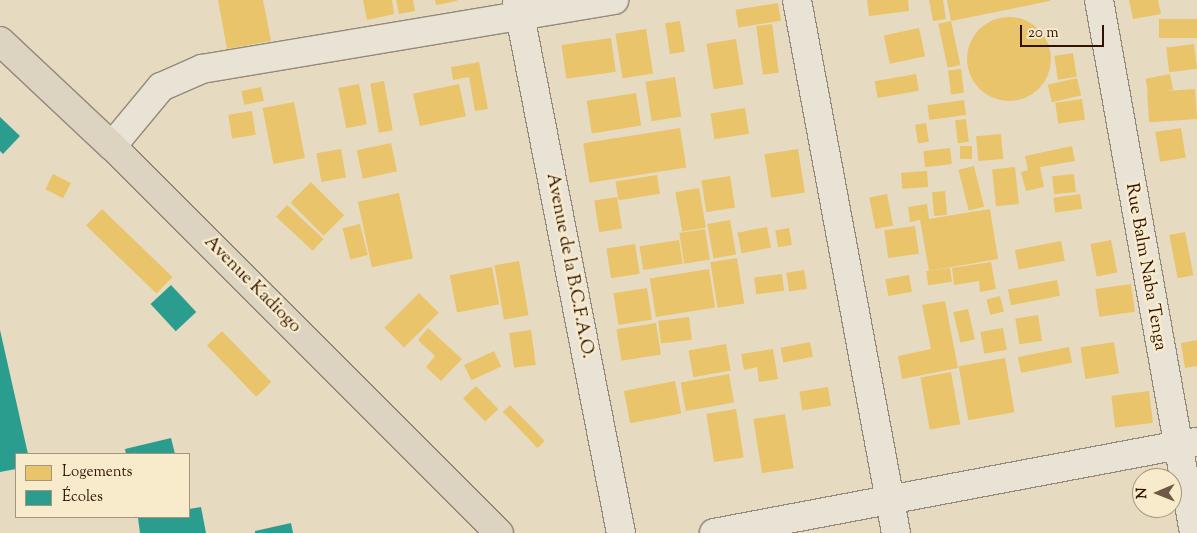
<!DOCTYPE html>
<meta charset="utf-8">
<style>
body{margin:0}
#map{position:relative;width:1197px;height:533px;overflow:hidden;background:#e6dac0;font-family:"Sorts Mill Goudy",serif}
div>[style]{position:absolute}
.homes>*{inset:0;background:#e9c46a;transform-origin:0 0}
.round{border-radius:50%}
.schools>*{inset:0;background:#2a9d8f;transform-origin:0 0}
.roads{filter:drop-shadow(1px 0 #948978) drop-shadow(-1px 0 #948978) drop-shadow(0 1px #948978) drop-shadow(0 -1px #948978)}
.minor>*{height:28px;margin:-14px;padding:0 14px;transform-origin:14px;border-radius:14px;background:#e9e3d6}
.highway>*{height:28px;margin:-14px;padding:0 14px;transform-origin:14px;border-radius:14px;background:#ddd3c1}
span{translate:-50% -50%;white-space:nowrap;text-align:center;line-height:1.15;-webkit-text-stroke:5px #f8ebcc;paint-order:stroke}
.street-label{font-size:18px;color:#2f1203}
.legend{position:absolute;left:15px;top:453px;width:175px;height:65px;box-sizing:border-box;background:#f8ebcc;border:1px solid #a8947c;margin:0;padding:6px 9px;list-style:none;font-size:15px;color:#2f1203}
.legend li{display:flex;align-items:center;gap:10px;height:25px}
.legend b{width:25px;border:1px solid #a8947c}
.north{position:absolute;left:1132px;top:468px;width:50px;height:50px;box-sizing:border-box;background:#f8ebcc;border:1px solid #a8947c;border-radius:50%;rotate:269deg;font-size:14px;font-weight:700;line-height:20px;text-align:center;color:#2f1203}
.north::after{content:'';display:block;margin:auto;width:18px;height:22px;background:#6f5845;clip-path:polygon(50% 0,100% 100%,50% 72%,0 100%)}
.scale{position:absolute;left:1020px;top:25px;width:84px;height:22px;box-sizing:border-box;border:2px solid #2f1203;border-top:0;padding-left:6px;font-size:15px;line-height:18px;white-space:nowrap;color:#2f1203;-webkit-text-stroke:4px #f8ebcc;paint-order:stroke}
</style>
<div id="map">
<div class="homes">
<div style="clip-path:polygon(218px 0,263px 0,271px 41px,227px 49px)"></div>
<div style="clip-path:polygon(363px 0,392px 0,394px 14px,367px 20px)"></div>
<div style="clip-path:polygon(396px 0,413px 0,415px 11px,399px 14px)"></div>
<div style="clip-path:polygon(435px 0,457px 0,457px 1px,436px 5px)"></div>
<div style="clip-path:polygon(867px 0,908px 0,909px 11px,869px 16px)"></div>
<div style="clip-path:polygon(929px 0,943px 0,946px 19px,933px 21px)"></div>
<div style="clip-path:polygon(947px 0,1050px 0,1050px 1px,951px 21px)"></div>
<div style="clip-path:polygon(1129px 0,1158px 0,1161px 14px,1133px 19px)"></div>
<div style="left:778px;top:3px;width:18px;height:43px;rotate:81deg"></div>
<div class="round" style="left:967px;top:17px;width:84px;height:84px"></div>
<div style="left:1197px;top:19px;width:19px;height:38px;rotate:90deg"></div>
<div style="left:680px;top:21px;width:31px;height:15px;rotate:81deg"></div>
<div style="left:951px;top:21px;width:45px;height:13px;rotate:78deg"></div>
<div style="left:772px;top:24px;width:49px;height:16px;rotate:82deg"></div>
<div style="left:919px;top:28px;width:29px;height:36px;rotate:78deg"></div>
<div style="left:646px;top:29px;width:45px;height:31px;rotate:81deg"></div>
<div style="left:611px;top:38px;width:34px;height:50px;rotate:82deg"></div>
<div style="left:736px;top:39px;width:46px;height:30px;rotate:81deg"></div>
<div style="left:1194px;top:44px;width:25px;height:28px;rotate:83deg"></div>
<div style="left:1073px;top:53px;width:24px;height:19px;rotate:81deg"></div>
<div style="clip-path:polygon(479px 62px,488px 109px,475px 111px,469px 77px,453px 80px,451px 67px)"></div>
<div style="left:961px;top:69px;width:24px;height:13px;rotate:83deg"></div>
<div style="left:916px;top:74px;width:17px;height:42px;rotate:80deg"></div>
<div style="left:1170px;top:74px;width:16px;height:25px;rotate:79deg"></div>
<div style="left:675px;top:77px;width:40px;height:30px;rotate:81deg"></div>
<div style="left:1077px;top:78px;width:18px;height:30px;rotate:77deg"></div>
<div style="left:384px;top:81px;width:50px;height:14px;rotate:80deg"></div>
<div style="left:359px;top:84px;width:41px;height:21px;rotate:79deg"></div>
<div style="left:459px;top:84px;width:33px;height:47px;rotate:78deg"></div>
<div style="left:261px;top:87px;width:14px;height:20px;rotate:78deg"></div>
<div style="left:1195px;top:89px;width:30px;height:48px;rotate:86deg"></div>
<div style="left:636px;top:93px;width:33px;height:50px;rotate:81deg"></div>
<div style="left:1082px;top:99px;width:21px;height:27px;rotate:82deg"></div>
<div style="left:964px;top:100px;width:15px;height:37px;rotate:82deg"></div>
<div style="left:294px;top:102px;width:57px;height:32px;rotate:79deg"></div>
<div style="left:745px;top:108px;width:26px;height:35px;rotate:81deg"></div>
<div style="left:252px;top:111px;width:24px;height:24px;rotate:81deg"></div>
<div style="left:966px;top:119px;width:23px;height:11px;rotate:83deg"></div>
<div style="left:926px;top:123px;width:19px;height:11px;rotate:81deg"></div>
<div style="left:680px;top:128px;width:40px;height:98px;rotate:81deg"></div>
<div style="left:1181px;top:128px;width:30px;height:26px;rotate:81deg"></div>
<div style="left:1001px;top:134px;width:25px;height:25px;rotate:85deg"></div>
<div style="left:391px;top:143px;width:29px;height:35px;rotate:78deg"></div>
<div style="left:960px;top:146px;width:12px;height:13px"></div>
<div style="clip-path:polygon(1072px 146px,1075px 161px,1040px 167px,1044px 187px,1026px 191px,1021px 172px,1028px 170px,1025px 156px)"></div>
<div style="left:950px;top:148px;width:16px;height:27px;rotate:83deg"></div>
<div style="left:341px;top:149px;width:29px;height:25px;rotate:80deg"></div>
<div style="left:798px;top:149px;width:44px;height:34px;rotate:81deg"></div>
<div style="left:974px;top:166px;width:42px;height:16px;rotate:76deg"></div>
<div style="left:1015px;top:167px;width:37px;height:23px;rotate:84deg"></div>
<div style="left:927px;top:171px;width:16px;height:26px;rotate:86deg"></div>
<div style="left:53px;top:174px;width:20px;height:17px;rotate:27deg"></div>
<div style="left:1074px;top:174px;width:18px;height:22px;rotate:84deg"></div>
<div style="left:657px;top:175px;width:19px;height:42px;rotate:81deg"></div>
<div style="left:730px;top:176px;width:32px;height:29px;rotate:81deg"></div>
<div style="left:311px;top:182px;width:47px;height:29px;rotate:45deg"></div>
<div style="left:699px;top:188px;width:40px;height:24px;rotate:80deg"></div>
<div style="left:945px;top:191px;width:24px;height:13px;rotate:85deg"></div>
<div style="left:399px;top:193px;width:67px;height:42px;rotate:78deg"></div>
<div style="left:887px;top:194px;width:32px;height:18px;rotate:79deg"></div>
<div style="left:1080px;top:194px;width:15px;height:27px;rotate:82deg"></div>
<div style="left:617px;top:197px;width:32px;height:23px;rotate:81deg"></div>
<div style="clip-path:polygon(927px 204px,929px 219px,990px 209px,998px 259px,929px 271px,920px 220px,910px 222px,908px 207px)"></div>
<div style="left:287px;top:205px;width:50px;height:16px;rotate:43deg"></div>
<div style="left:102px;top:209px;width:98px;height:23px;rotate:44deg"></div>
<div style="left:730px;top:220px;width:35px;height:23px;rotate:80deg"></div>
<div style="left:360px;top:224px;width:32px;height:18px;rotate:76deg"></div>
<div style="left:915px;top:226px;width:28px;height:31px;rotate:82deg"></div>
<div style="left:767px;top:227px;width:21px;height:30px;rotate:79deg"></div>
<div style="left:789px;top:228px;width:17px;height:14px;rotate:80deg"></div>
<div style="left:705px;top:229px;width:31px;height:26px;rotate:81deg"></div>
<div style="left:1185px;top:232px;width:44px;height:16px;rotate:79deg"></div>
<div style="left:679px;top:240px;width:24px;height:40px;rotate:81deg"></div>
<div style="left:1111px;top:240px;width:33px;height:21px;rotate:79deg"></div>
<div style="left:1061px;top:241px;width:20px;height:47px;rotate:79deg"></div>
<div style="left:635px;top:244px;width:30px;height:29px;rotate:81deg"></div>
<div style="left:737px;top:258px;width:46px;height:27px;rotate:81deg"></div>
<div style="left:519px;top:261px;width:55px;height:25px;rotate:80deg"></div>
<div style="clip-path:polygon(991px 262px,996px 289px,980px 292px,979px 281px,954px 285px,952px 268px)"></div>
<div style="left:492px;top:267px;width:38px;height:43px;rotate:79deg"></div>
<div style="left:950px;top:268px;width:14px;height:24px;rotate:82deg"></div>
<div style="left:709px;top:269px;width:39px;height:60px;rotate:81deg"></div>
<div style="left:804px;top:270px;width:19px;height:18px;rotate:81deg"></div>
<div style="left:782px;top:274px;width:17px;height:28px;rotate:83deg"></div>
<div style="left:909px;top:275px;width:17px;height:24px;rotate:80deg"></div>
<div style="left:1057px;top:280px;width:16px;height:50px;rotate:79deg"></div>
<div style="left:1131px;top:284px;width:28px;height:36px;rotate:82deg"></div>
<div style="left:647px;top:288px;width:32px;height:34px;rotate:81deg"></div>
<div style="left:419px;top:293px;width:28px;height:49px;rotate:45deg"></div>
<div style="left:1000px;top:296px;width:16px;height:14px;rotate:76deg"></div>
<div style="clip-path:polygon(945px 301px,958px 368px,902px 379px,898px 356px,931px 349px,922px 305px)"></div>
<div style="left:968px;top:309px;width:31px;height:15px;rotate:77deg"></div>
<div style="left:1038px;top:315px;width:26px;height:23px;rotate:81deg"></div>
<div style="left:689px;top:317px;width:23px;height:31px;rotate:83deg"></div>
<div style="left:656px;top:323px;width:32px;height:40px;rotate:81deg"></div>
<div style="clip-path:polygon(428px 328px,462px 359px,441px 381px,426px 367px,435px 356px,418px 340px)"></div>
<div style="left:1003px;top:328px;width:22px;height:23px;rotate:80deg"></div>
<div style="left:531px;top:330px;width:35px;height:22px;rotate:82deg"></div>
<div style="left:222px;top:331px;width:71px;height:21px;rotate:46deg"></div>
<div style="clip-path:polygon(1197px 340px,1197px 366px,1185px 368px,1181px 343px)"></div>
<div style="left:810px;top:342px;width:15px;height:30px;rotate:79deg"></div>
<div style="left:1114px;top:342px;width:32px;height:34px;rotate:81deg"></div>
<div style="left:726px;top:344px;width:27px;height:38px;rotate:80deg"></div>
<div style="left:1069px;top:347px;width:16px;height:52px;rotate:79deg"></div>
<div style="clip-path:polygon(773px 349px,778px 379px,759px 382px,757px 367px,744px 370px,741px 354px)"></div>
<div style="left:494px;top:351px;width:17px;height:33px;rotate:65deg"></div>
<div style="left:1005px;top:358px;width:55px;height:47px;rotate:80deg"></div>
<div style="left:951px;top:372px;width:53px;height:31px;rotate:80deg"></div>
<div style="left:729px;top:374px;width:29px;height:49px;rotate:80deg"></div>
<div style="left:675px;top:381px;width:33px;height:52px;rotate:79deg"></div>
<div style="left:476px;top:386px;width:32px;height:18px;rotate:46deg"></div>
<div style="left:828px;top:387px;width:19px;height:29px;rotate:81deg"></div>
<div style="left:1149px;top:391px;width:32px;height:38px;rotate:83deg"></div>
<div style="left:510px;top:405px;width:50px;height:10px;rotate:46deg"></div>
<div style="left:736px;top:409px;width:49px;height:30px;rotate:81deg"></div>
<div style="left:785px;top:414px;width:55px;height:32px;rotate:81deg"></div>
</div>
<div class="schools">
<div style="clip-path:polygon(0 117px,20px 136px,3px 154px,0 151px)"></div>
<div style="left:171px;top:285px;width:37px;height:28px;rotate:47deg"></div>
<div style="clip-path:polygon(0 330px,28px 454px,16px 454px,16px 469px,0 472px)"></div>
<div style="clip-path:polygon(171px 438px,175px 454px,126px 454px,125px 449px)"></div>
<div style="clip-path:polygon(201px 507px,206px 533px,140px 533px,138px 518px,189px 517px,189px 509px)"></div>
<div style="clip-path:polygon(291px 523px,293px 533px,255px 533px,255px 531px)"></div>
</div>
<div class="roads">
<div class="minor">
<div style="left:517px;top:0;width:543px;rotate:78.96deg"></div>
<div style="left:797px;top:0;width:542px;rotate:79.48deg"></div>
<div style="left:1099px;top:0;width:541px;rotate:79.89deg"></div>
<div style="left:112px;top:146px;width:77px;rotate:-50.3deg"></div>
<div style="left:161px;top:87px;width:45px;rotate:-23.7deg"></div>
<div style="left:202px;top:69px;width:418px;rotate:-9.5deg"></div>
<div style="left:714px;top:533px;width:491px;rotate:-10.7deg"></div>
</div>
<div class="highway">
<div style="left:0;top:41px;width:154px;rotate:43.2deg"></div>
<div style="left:112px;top:146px;width:547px;rotate:45deg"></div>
</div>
</div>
<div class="street-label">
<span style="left:569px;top:266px;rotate:79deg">Avenue de la B.C.F.A.O.</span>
<span style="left:1145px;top:267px;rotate:80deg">Rue Balm Naba Tenga</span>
<span style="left:252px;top:285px;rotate:45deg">Avenue Kadiogo</span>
</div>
<ul class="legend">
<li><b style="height:14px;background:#e9c46a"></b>Logements</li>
<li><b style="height:14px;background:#2a9d8f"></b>Écoles</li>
</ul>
<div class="north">N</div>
<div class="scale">20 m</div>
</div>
